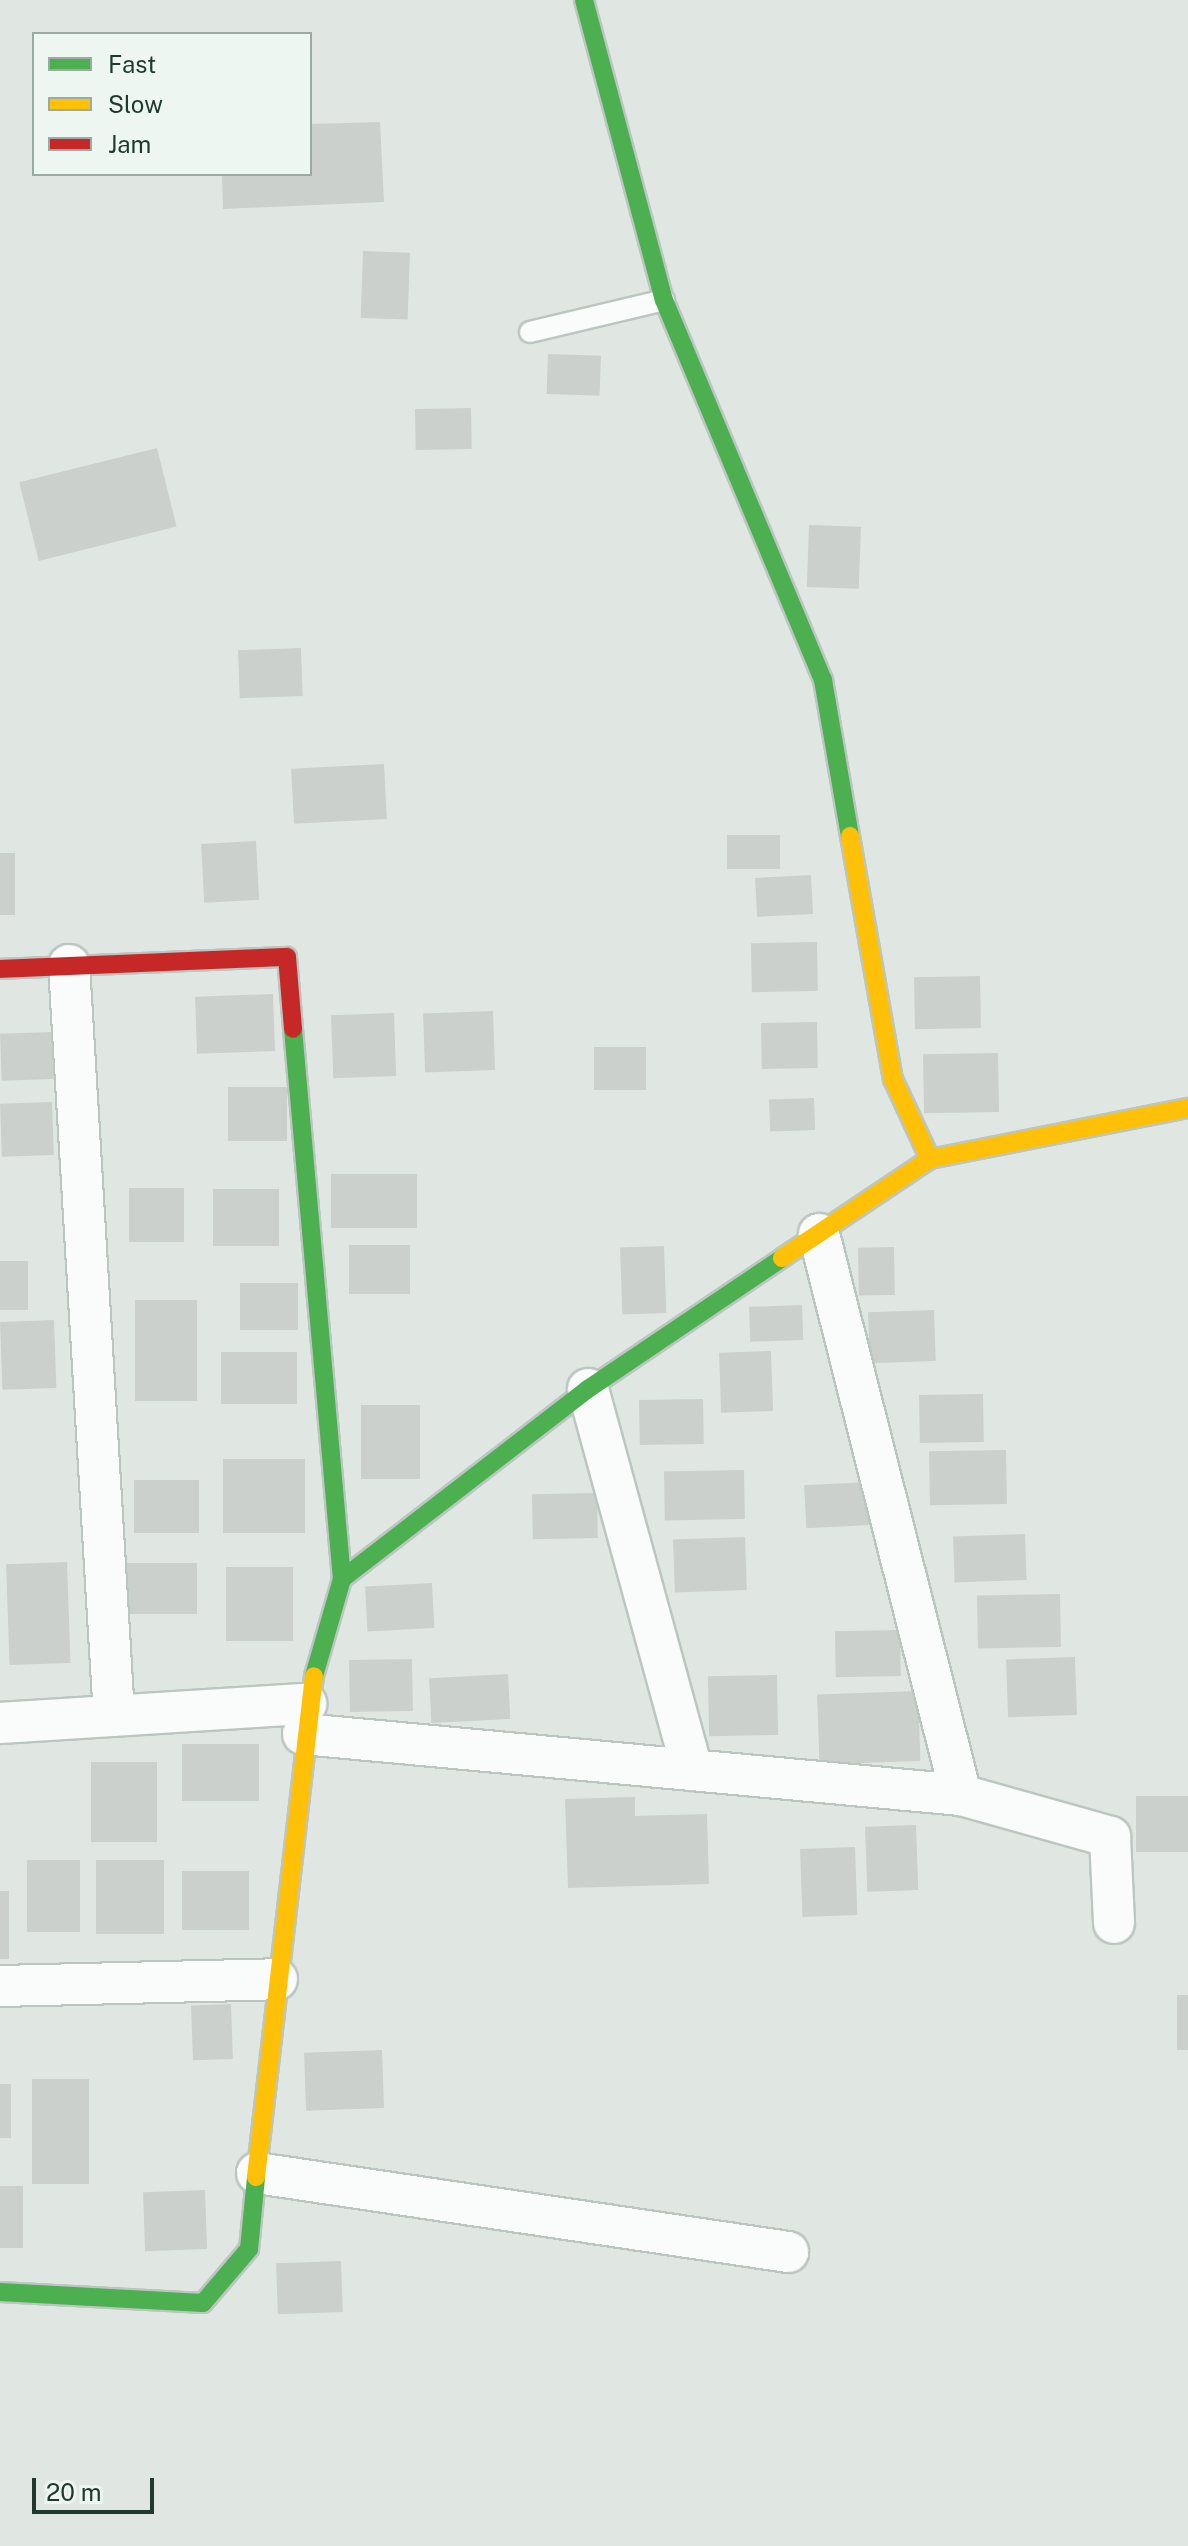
<!DOCTYPE html>
<style>
body{margin:0}
#map{position:relative;width:1188px;height:2546px;overflow:hidden;background:#e0e7e3;font-family:"Public Sans",sans-serif}
div>[style]{position:absolute}
.building>*{inset:0;background:#cbd0cd;transform-origin:0 0}
.roads{filter:drop-shadow(2px 0 #bcc6c1) drop-shadow(-2px 0 #bcc6c1) drop-shadow(0 2px #bcc6c1) drop-shadow(0 -2px #bcc6c1)}
.lane>*{height:20px;margin:-10px;padding:0 10px;transform-origin:10px;border-radius:10px;background:#fafbfb}
.street>*{height:40px;margin:-20px;padding:0 20px;transform-origin:20px;border-radius:20px;background:#fafbfb}
.fast>*{height:18px;margin:-9px;padding:0 9px;transform-origin:9px;border-radius:9px;background:#4caf50}
.slow>*{height:18px;margin:-9px;padding:0 9px;transform-origin:9px;border-radius:9px;background:#ffc107}
.jam>*{height:18px;margin:-9px;padding:0 9px;transform-origin:9px;border-radius:9px;background:#c62828}
span{translate:-50% -50%;white-space:nowrap;text-align:center;line-height:1.15;-webkit-text-stroke:6px #edf6f1;paint-order:stroke}
.legend{position:absolute;left:32px;top:32px;width:280px;height:144px;box-sizing:border-box;background:#edf6f1;border:2px solid #9baaa3;margin:0;padding:10px 14px;list-style:none;font-size:24px;color:#1f392f}
.legend li{display:flex;align-items:center;gap:16px;height:40px}
.legend b{width:40px;border:2px solid #9baaa3}
.scale{position:absolute;left:32px;top:2478px;width:122px;height:36px;box-sizing:border-box;border:4px solid #1f392f;border-top:0;padding-left:10px;font-size:24px;line-height:28px;white-space:nowrap;color:#1f392f;-webkit-text-stroke:6px #edf6f1;paint-order:stroke}
</style>
<div id="map">
<div class="building">
<div style="clip-path:polygon(380px 122px,384px 202px,223px 209px,222px 174px,310px 174px,310px 124px)"></div>
<div style="left:363px;top:251px;width:47px;height:67px;rotate:2deg"></div>
<div style="left:548px;top:354px;width:53px;height:40px;rotate:2deg"></div>
<div style="left:471px;top:408px;width:41px;height:56px;rotate:89deg"></div>
<div style="left:157px;top:448px;width:81px;height:142px;rotate:76deg"></div>
<div style="left:809px;top:525px;width:52px;height:62px;rotate:2deg"></div>
<div style="left:301px;top:648px;width:48px;height:63px;rotate:88deg"></div>
<div style="left:384px;top:764px;width:55px;height:93px;rotate:87deg"></div>
<div style="left:780px;top:835px;width:34px;height:53px;rotate:90deg"></div>
<div style="left:256px;top:841px;width:59px;height:55px;rotate:87deg"></div>
<div style="left:0;top:853px;width:15px;height:62px"></div>
<div style="left:811px;top:875px;width:39px;height:56px;rotate:87deg"></div>
<div style="left:817px;top:942px;width:49px;height:66px;rotate:89deg"></div>
<div style="left:980px;top:976px;width:52px;height:66px;rotate:89deg"></div>
<div style="left:273px;top:994px;width:57px;height:78px;rotate:88deg"></div>
<div style="left:493px;top:1011px;width:59px;height:70px;rotate:88deg"></div>
<div style="left:394px;top:1013px;width:63px;height:63px;rotate:88deg"></div>
<div style="left:817px;top:1022px;width:46px;height:56px;rotate:89deg"></div>
<div style="left:52px;top:1032px;width:47px;height:52px;rotate:88deg"></div>
<div style="left:594px;top:1047px;width:52px;height:43px"></div>
<div style="left:998px;top:1053px;width:59px;height:75px;rotate:89deg"></div>
<div style="left:228px;top:1087px;width:59px;height:54px"></div>
<div style="left:814px;top:1098px;width:32px;height:45px;rotate:88deg"></div>
<div style="left:52px;top:1102px;width:53px;height:52px;rotate:88deg"></div>
<div style="left:417px;top:1174px;width:54px;height:86px;rotate:90deg"></div>
<div style="left:129px;top:1188px;width:55px;height:54px"></div>
<div style="left:213px;top:1189px;width:66px;height:57px"></div>
<div style="left:349px;top:1245px;width:61px;height:49px"></div>
<div style="left:664px;top:1246px;width:67px;height:44px;rotate:88deg"></div>
<div style="left:894px;top:1247px;width:48px;height:36px;rotate:89deg"></div>
<div style="left:0;top:1261px;width:28px;height:49px"></div>
<div style="left:240px;top:1283px;width:58px;height:47px"></div>
<div style="left:135px;top:1300px;width:62px;height:101px"></div>
<div style="left:802px;top:1305px;width:35px;height:53px;rotate:88deg"></div>
<div style="left:934px;top:1310px;width:51px;height:66px;rotate:88deg"></div>
<div style="left:54px;top:1320px;width:68px;height:54px;rotate:88deg"></div>
<div style="left:771px;top:1351px;width:60px;height:52px;rotate:88deg"></div>
<div style="left:221px;top:1352px;width:76px;height:52px"></div>
<div style="left:983px;top:1394px;width:48px;height:64px;rotate:89deg"></div>
<div style="left:703px;top:1399px;width:45px;height:64px;rotate:89deg"></div>
<div style="left:361px;top:1405px;width:59px;height:74px"></div>
<div style="left:1006px;top:1450px;width:54px;height:77px;rotate:89deg"></div>
<div style="left:223px;top:1459px;width:82px;height:74px"></div>
<div style="left:744px;top:1470px;width:49px;height:80px;rotate:89deg"></div>
<div style="left:134px;top:1480px;width:65px;height:53px"></div>
<div style="left:868px;top:1482px;width:43px;height:64px;rotate:87deg"></div>
<div style="left:597px;top:1493px;width:45px;height:65px;rotate:89deg"></div>
<div style="left:1025px;top:1534px;width:46px;height:72px;rotate:88deg"></div>
<div style="left:745px;top:1537px;width:53px;height:72px;rotate:88deg"></div>
<div style="left:67px;top:1562px;width:101px;height:61px;rotate:88deg"></div>
<div style="left:197px;top:1563px;width:51px;height:70px;rotate:90deg"></div>
<div style="left:226px;top:1567px;width:67px;height:74px"></div>
<div style="left:432px;top:1583px;width:45px;height:67px;rotate:87deg"></div>
<div style="left:1060px;top:1594px;width:53px;height:83px;rotate:89deg"></div>
<div style="left:900px;top:1630px;width:46px;height:65px;rotate:89deg"></div>
<div style="left:1075px;top:1657px;width:58px;height:69px;rotate:88deg"></div>
<div style="left:412px;top:1659px;width:52px;height:63px;rotate:89deg"></div>
<div style="left:508px;top:1674px;width:45px;height:79px;rotate:87deg"></div>
<div style="left:777px;top:1675px;width:60px;height:69px;rotate:89deg"></div>
<div style="left:918px;top:1691px;width:70px;height:101px;rotate:88deg"></div>
<div style="left:182px;top:1744px;width:77px;height:57px"></div>
<div style="left:91px;top:1762px;width:66px;height:80px"></div>
<div style="left:1188px;top:1796px;width:56px;height:52px;rotate:90deg"></div>
<div style="clip-path:polygon(635px 1797px,635px 1816px,707px 1814px,709px 1884px,568px 1888px,565px 1799px)"></div>
<div style="left:916px;top:1825px;width:65px;height:51px;rotate:88deg"></div>
<div style="left:855px;top:1847px;width:68px;height:55px;rotate:88deg"></div>
<div style="left:80px;top:1860px;width:72px;height:53px;rotate:90deg"></div>
<div style="left:96px;top:1860px;width:68px;height:74px"></div>
<div style="left:182px;top:1871px;width:67px;height:59px"></div>
<div style="left:0;top:1891px;width:9px;height:68px"></div>
<div style="left:1188px;top:1995px;width:55px;height:11px;rotate:90deg"></div>
<div style="left:231px;top:2004px;width:55px;height:40px;rotate:88deg"></div>
<div style="left:382px;top:2050px;width:58px;height:78px;rotate:88deg"></div>
<div style="left:32px;top:2079px;width:57px;height:105px"></div>
<div style="left:0;top:2084px;width:11px;height:54px"></div>
<div style="left:0;top:2186px;width:23px;height:62px"></div>
<div style="left:205px;top:2190px;width:59px;height:62px;rotate:88deg"></div>
<div style="left:341px;top:2261px;width:51px;height:65px;rotate:88deg"></div>
</div>
<div class="roads">
<div class="lane">
<div style="left:530px;top:332px;width:138px;rotate:-13.4deg"></div>
</div>
<div class="street">
<div style="left:69px;top:965px;width:752px;rotate:86.57deg"></div>
<div style="left:819px;top:1234px;width:579px;rotate:75.8deg"></div>
<div style="left:588px;top:1389px;width:395px;rotate:74.7deg"></div>
<div style="left:0;top:1723px;width:307px;rotate:-3.6deg"></div>
<div style="left:303px;top:1734px;width:661px;rotate:5.3deg"></div>
<div style="left:961px;top:1795px;width:155px;rotate:15.7deg"></div>
<div style="left:1110px;top:1837px;width:86px;rotate:87.3deg"></div>
<div style="left:0;top:1986px;width:277px;rotate:-1.4deg"></div>
<div style="left:257px;top:2173px;width:537px;rotate:8.46deg"></div>
</div>
<div class="fast">
<div style="left:584px;top:0;width:310px;rotate:75.1deg"></div>
<div style="left:664px;top:300px;width:412px;rotate:67.3deg"></div>
<div style="left:823px;top:680px;width:158px;rotate:80.2deg"></div>
<div style="left:293px;top:1029px;width:552px;rotate:84.91deg"></div>
<div style="left:342px;top:1579px;width:101px;rotate:106.1deg"></div>
<div style="left:342px;top:1579px;width:311px;rotate:-37.7deg"></div>
<div style="left:588px;top:1389px;width:234px;rotate:-34deg"></div>
<div style="left:0;top:2292px;width:203px;rotate:3.1deg"></div>
<div style="left:203px;top:2303px;width:71px;rotate:-49.6deg"></div>
<div style="left:249px;top:2249px;width:72px;rotate:-84.4deg"></div>
</div>
<div class="slow">
<div style="left:850px;top:836px;width:247px;rotate:80deg"></div>
<div style="left:893px;top:1079px;width:88px;rotate:65.2deg"></div>
<div style="left:782px;top:1258px;width:178px;rotate:-33.8deg"></div>
<div style="left:930px;top:1159px;width:263px;rotate:-11.2deg"></div>
<div style="left:256px;top:2177px;width:504px;rotate:-83.4deg"></div>
</div>
<div class="jam">
<div style="left:0;top:969px;width:287px;rotate:-2.4deg"></div>
<div style="left:287px;top:957px;width:72px;rotate:85.2deg"></div>
</div>
</div>
<ul class="legend">
<li><b style="height:10px;background:#4caf50"></b>Fast</li>
<li><b style="height:10px;background:#ffc107"></b>Slow</li>
<li><b style="height:10px;background:#c62828"></b>Jam</li>
</ul>
<div class="scale">20 m</div>
</div>
